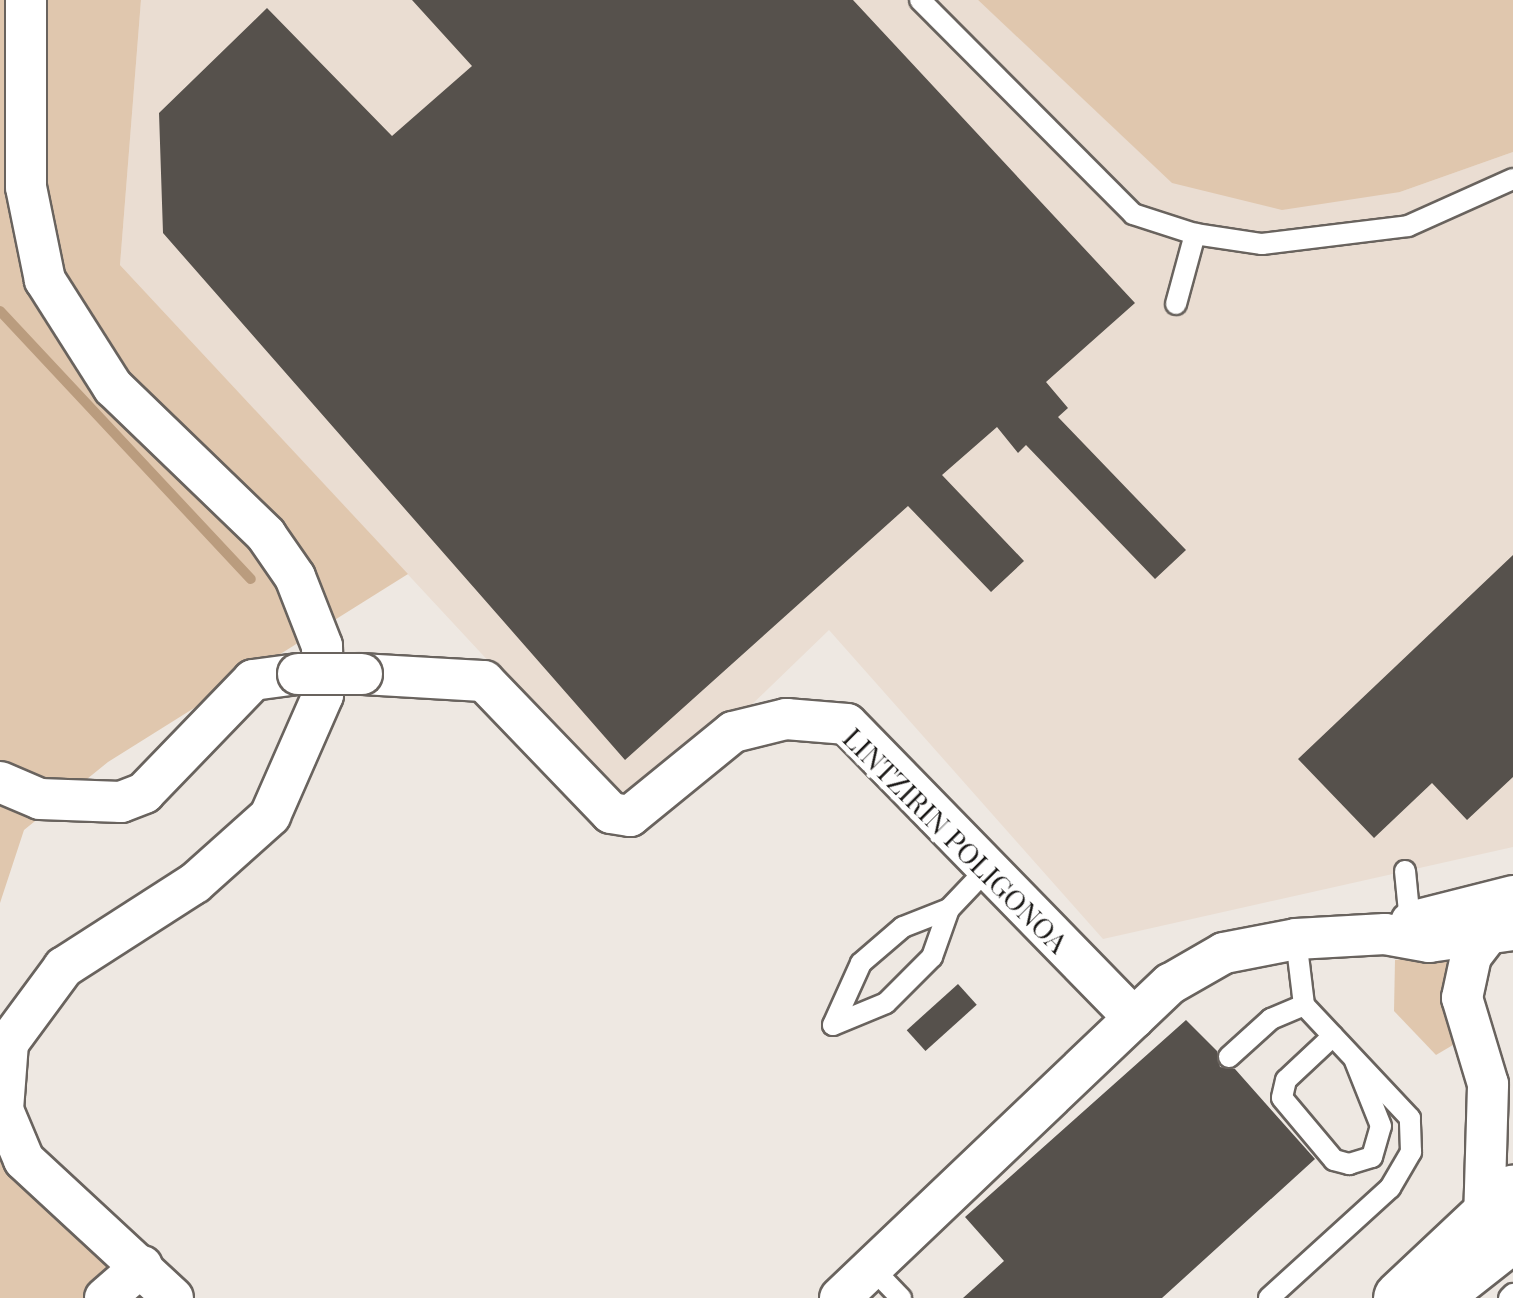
<!DOCTYPE html>
<style>
body{margin:0}
#map{position:relative;width:1513px;height:1298px;overflow:hidden;background:#eee8e2;font-family:"Playfair Display",serif}
div>[style]{position:absolute}
.built>*{inset:0;background:#eaddd2}
.green>*{inset:0;background:#e0c7ae}
.stream>*{height:10px;margin:-5px;padding:0 5px;transform-origin:5px;border-radius:5px;background:#ba9c7e}
.building>*{inset:0;background:#56514c;transform-origin:0 0}
.roads{filter:drop-shadow(2px 0 #69635e) drop-shadow(-2px 0 #69635e) drop-shadow(0 2px #69635e) drop-shadow(0 -2px #69635e)}
.lane>*{height:20px;margin:-10px;padding:0 10px;transform-origin:10px;border-radius:10px;background:#fff}
.street>*{height:40px;margin:-20px;padding:0 20px;transform-origin:20px;border-radius:20px;background:#fff}
.primary>*{height:55px;margin:-27.5px;padding:0 27.5px;transform-origin:27.5px;border-radius:27.5px;background:#fff}
.bridges{filter:drop-shadow(2px 0 #69635e) drop-shadow(-2px 0 #69635e) drop-shadow(0 2px #69635e) drop-shadow(0 -2px #69635e)}
.street-bridge>*{height:40px;margin:-20px;padding:0 20px;transform-origin:20px;border-radius:20px;background:#fff}
span{translate:-50% -50%;white-space:nowrap;text-align:center;line-height:1.15;-webkit-text-stroke:10px #fff;paint-order:stroke}
.street-label{font-size:28px;color:#181614}
</style>
<div id="map">
<div class="built">
<div style="clip-path:polygon(141px 0,978px 0,1173px 183px,1400px 192px,1513px 152px,1513px 847px,1103px 939px,829px 630px,655px 798px,615px 797px,120px 265px)"></div>
</div>
<div class="green">
<div style="clip-path:polygon(0 0,141px 0,120px 265px,408px 574px,108px 762px,24px 830px,0 903px)"></div>
<div style="clip-path:polygon(978px 0,1513px 0,1513px 152px,1400px 192px,1282px 210px,1172px 183px)"></div>
<div style="clip-path:polygon(1458px 954px,1458px 1042px,1436px 1055px,1394px 1011px,1395px 960px)"></div>
<div style="clip-path:polygon(0 1132px,147px 1298px,0 1298px)"></div>
</div>
<div class="stream">
<div style="left:0;top:311px;width:367px;rotate:46.9deg"></div>
</div>
<div class="building">
<div style="clip-path:polygon(412px 0,853px 0,1135px 303px,1046px 382px,1068px 408px,1058px 417px,1186px 550px,1155px 579px,1026px 445px,1018px 453px,997px 427px,942px 475px,1024px 561px,991px 592px,908px 506px,625px 760px,163px 233px,159px 113px,267px 8px,392px 136px,472px 66px)"></div>
<div style="clip-path:polygon(1513px 555px,1513px 777px,1467px 820px,1432px 783px,1374px 838px,1298px 759px)"></div>
<div style="left:958px;top:984px;width:28px;height:69px;rotate:48deg"></div>
<div style="clip-path:polygon(1186px 1020px,1217px 1051px,1220px 1067px,1235px 1069px,1315px 1159px,1162px 1298px,963px 1298px,1004px 1261px,965px 1217px)"></div>
</div>
<div class="roads">
<div class="lane">
<div style="left:920px;top:0;width:302px;rotate:45.1deg"></div>
<div style="left:1133px;top:214px;width:65px;rotate:17.9deg"></div>
<div style="left:1195px;top:234px;width:68px;rotate:8.5deg"></div>
<div style="left:1262px;top:244px;width:147px;rotate:-7deg"></div>
<div style="left:1408px;top:226px;width:115px;rotate:-24.1deg"></div>
<div style="left:1176px;top:304px;width:73px;rotate:-74.8deg"></div>
<div style="left:1405px;top:871px;width:51px;rotate:84.4deg"></div>
<div style="left:833px;top:1025px;width:57px;rotate:-22.5deg"></div>
<div style="left:886px;top:1003px;width:65px;rotate:-45deg"></div>
<div style="left:932px;top:957px;width:51px;rotate:-70.5deg"></div>
<div style="left:949px;top:909px;width:55px;rotate:-46.5deg"></div>
<div style="left:833px;top:1025px;width:68px;rotate:-65.7deg"></div>
<div style="left:861px;top:963px;width:55px;rotate:-40.6deg"></div>
<div style="left:903px;top:927px;width:49px;rotate:-21.4deg"></div>
<div style="left:1333px;top:1036px;width:64px;rotate:136.9deg"></div>
<div style="left:1286px;top:1080px;width:18px;rotate:103deg"></div>
<div style="left:1282px;top:1098px;width:81px;rotate:50deg"></div>
<div style="left:1334px;top:1160px;width:16px;rotate:15deg"></div>
<div style="left:1349px;top:1164px;width:24px;rotate:-17deg"></div>
<div style="left:1372px;top:1157px;width:32px;rotate:-74deg"></div>
<div style="left:1381px;top:1126px;width:70px;rotate:-111.8deg"></div>
<div style="left:1229px;top:1057px;width:57px;rotate:-42.1deg"></div>
<div style="left:1271px;top:1019px;width:36px;rotate:-23deg"></div>
<div style="left:872px;top:1268px;width:42px;rotate:46deg"></div>
<div style="left:1269px;top:1298px;width:164px;rotate:-42.3deg"></div>
<div style="left:1390px;top:1188px;width:42px;rotate:-59.7deg"></div>
<div style="left:1411px;top:1152px;width:34px;rotate:-92deg"></div>
<div style="left:1410px;top:1118px;width:155px;rotate:-133.2deg"></div>
<div style="left:1304px;top:1005px;width:66px;rotate:-96.9deg"></div>
<div style="left:1509px;top:1298px;width:6px;rotate:-45deg"></div>
</div>
<div class="street">
<div style="left:26px;top:0;width:187px;rotate:90deg"></div>
<div style="left:26px;top:187px;width:95px;rotate:78.5deg"></div>
<div style="left:45px;top:280px;width:127px;rotate:57.6deg"></div>
<div style="left:113px;top:387px;width:213px;rotate:44deg"></div>
<div style="left:266px;top:535px;width:51px;rotate:55.4deg"></div>
<div style="left:295px;top:577px;width:74px;rotate:68.6deg"></div>
<div style="left:322px;top:646px;width:49px;rotate:88.8deg"></div>
<div style="left:323px;top:695px;width:132px;rotate:113.7deg"></div>
<div style="left:270px;top:816px;width:101px;rotate:138.2deg"></div>
<div style="left:195px;top:883px;width:156px;rotate:147.3deg"></div>
<div style="left:64px;top:967px;width:94px;rotate:126.4deg"></div>
<div style="left:8px;top:1043px;width:67px;rotate:94.3deg"></div>
<div style="left:3px;top:1110px;width:54px;rotate:67.2deg"></div>
<div style="left:24px;top:1160px;width:203px;rotate:42.8deg"></div>
<div style="left:362px;top:674px;width:122px;rotate:3.3deg"></div>
<div style="left:484px;top:681px;width:183px;rotate:46.1deg"></div>
<div style="left:611px;top:813px;width:19px;rotate:9deg"></div>
<div style="left:630px;top:816px;width:133px;rotate:-39.2deg"></div>
<div style="left:733px;top:732px;width:55px;rotate:-13.8deg"></div>
<div style="left:786px;top:719px;width:61px;rotate:4.7deg"></div>
<div style="left:847px;top:724px;width:411px;rotate:45.7deg"></div>
<div style="left:0;top:782px;width:43px;rotate:23deg"></div>
<div style="left:40px;top:799px;width:81px;rotate:2.1deg"></div>
<div style="left:121px;top:802px;width:25px;rotate:-21deg"></div>
<div style="left:144px;top:793px;width:157px;rotate:-46deg"></div>
<div style="left:253px;top:680px;width:45px;rotate:-7.6deg"></div>
<div style="left:1411px;top:922px;width:105px;rotate:-14.3deg"></div>
<div style="left:1484px;top:1221px;width:137px;rotate:-88.3deg"></div>
<div style="left:1488px;top:1084px;width:90px;rotate:-106.8deg"></div>
<div style="left:1462px;top:998px;width:43px;rotate:-77.9deg"></div>
<div style="left:1471px;top:956px;width:44px;rotate:-52.4deg"></div>
<div style="left:105px;top:1298px;width:49px;rotate:-40.9deg"></div>
<div style="left:840px;top:1298px;width:456px;rotate:-43.6deg"></div>
<div style="left:1170px;top:984px;width:62px;rotate:-29.9deg"></div>
<div style="left:1224px;top:953px;width:73px;rotate:-11deg"></div>
<div style="left:1296px;top:939px;width:89px;rotate:-3.2deg"></div>
<div style="left:1385px;top:934px;width:45px;rotate:10.3deg"></div>
<div style="left:1429px;top:942px;width:85px;rotate:-8.1deg"></div>
<div style="left:1443px;top:1298px;width:89px;rotate:-38.2deg"></div>
</div>
<div class="primary">
<div style="left:1401px;top:1298px;width:154px;rotate:-43.2deg"></div>
</div>
</div>
<div class="bridges">
<div class="street-bridge">
<div style="left:298px;top:674px;width:64px"></div>
</div>
</div>
<div class="street-label">
<span style="left:956px;top:840px;rotate:45deg">LINTZIRIN POLIGONOA</span>
</div>
</div>
